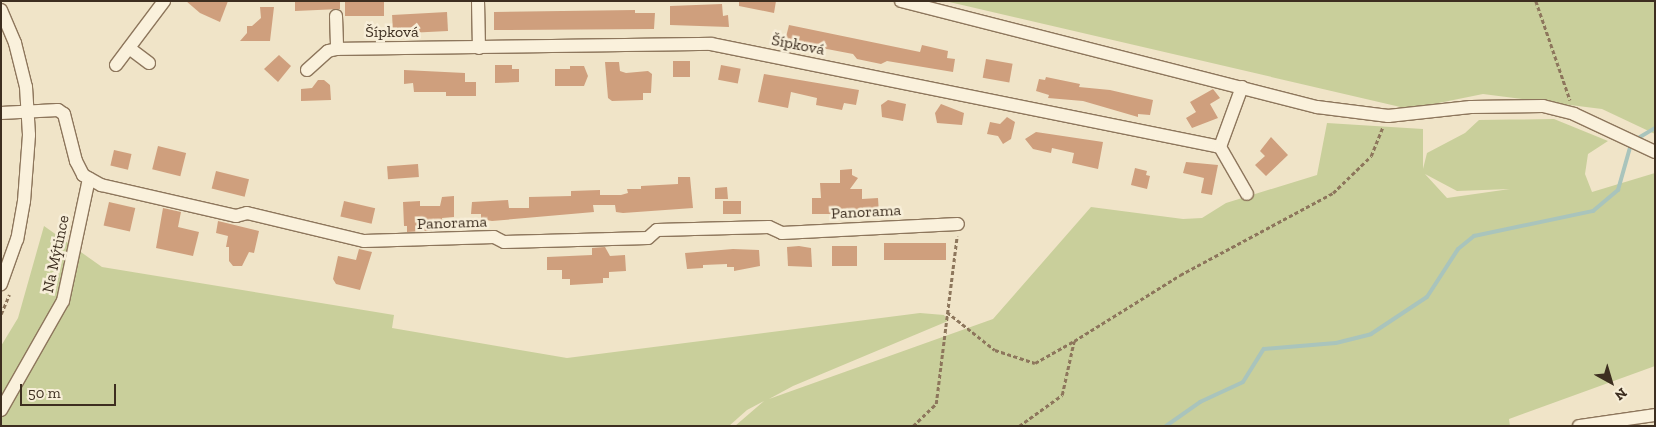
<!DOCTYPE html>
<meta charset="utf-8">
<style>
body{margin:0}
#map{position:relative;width:1656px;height:427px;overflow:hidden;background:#f0e4c8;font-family:"Zilla Slab",serif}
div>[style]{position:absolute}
.green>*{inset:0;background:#c9cf9b}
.stream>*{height:4px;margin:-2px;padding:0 2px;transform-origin:2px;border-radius:2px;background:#a9c4bc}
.building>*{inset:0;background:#cf9f7d;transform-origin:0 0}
.path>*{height:2.5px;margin-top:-1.25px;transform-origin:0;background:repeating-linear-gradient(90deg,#8d765c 0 4px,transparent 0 6.5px)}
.roads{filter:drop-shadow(1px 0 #8d765c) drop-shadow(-1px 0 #8d765c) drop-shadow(0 1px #8d765c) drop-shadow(0 -1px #8d765c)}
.minor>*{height:12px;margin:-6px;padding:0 6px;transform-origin:6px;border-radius:6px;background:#faf1dc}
span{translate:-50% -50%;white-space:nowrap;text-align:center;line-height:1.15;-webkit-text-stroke:5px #f7eed8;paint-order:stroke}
.street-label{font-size:16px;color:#3d2e20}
.frame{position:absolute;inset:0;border:2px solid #3d2e20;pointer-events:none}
.north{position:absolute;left:1586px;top:357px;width:50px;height:50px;-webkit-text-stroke:4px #f7eed8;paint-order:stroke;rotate:141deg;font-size:14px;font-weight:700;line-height:20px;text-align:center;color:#3d2e20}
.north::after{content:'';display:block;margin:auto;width:18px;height:22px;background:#3d2e20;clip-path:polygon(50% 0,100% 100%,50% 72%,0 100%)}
.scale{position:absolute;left:20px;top:384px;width:96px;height:22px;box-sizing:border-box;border:2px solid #3d2e20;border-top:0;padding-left:6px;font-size:15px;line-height:18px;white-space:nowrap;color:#3d2e20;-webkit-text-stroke:4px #f7eed8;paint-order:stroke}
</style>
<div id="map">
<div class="green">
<div style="clip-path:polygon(945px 1px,1655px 1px,1655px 134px,1602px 109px,1483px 94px,1409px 109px)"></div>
<div style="clip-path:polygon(evenodd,1554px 119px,1608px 141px,1588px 154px,1585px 174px,1592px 192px,1655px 173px,1655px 366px,1509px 419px,1510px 426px,735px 426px,764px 401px,747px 410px,729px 426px,1px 426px,1px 346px,18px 318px,44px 226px,102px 267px,394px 315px,392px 328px,567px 358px,920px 313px,944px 315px,948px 321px,793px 386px,769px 399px,993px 319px,1091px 207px,1183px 219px,1202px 218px,1226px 203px,1317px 175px,1327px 123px,1423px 129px,1423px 169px,1427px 153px,1465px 133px,1479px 120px,1554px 119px,1425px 174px,1457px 191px,1510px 189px,1447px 198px,1425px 174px)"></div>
</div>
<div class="stream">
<div style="left:1635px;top:140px;width:23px;rotate:-31deg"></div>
<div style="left:1166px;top:426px;width:42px;rotate:-35.2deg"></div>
<div style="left:1200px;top:402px;width:47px;rotate:-24.9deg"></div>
<div style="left:1243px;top:382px;width:39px;rotate:-58deg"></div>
<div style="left:1264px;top:349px;width:72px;rotate:-4.8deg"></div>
<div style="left:1336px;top:343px;width:36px;rotate:-14deg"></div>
<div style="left:1371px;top:334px;width:67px;rotate:-33.5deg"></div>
<div style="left:1427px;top:297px;width:57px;rotate:-57.1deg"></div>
<div style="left:1458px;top:249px;width:21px;rotate:-39deg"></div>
<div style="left:1474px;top:236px;width:122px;rotate:-11.9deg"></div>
<div style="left:1593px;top:211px;width:33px;rotate:-40deg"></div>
<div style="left:1618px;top:190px;width:48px;rotate:-74.2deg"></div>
</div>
<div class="building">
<div style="clip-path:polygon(186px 1px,228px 1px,220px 22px,200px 13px)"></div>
<div style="clip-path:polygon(295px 1px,340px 1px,340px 9px,295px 11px)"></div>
<div style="left:345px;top:1px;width:39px;height:15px"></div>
<div style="clip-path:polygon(739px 1px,776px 1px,774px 13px,739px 6px)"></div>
<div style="clip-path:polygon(722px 4px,723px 16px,728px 15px,729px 27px,670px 25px,670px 6px)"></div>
<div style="clip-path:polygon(260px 7px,274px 7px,270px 41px,240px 41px,247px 33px,247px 26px,252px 26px,261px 18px)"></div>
<div style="clip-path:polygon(635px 10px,635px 13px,655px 13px,654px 29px,494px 30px,494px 12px)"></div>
<div style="left:447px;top:12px;width:19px;height:55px;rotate:87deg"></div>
<div style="clip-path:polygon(789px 25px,920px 52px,922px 45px,948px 51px,947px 58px,955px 59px,953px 72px,887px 61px,881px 64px,857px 59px,853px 54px,785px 41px)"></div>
<div style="clip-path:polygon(279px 55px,291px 66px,278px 82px,264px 69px)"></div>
<div style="left:986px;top:59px;width:27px;height:19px;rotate:10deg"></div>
<div style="left:673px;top:61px;width:17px;height:16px"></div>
<div style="clip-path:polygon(605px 62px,619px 62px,620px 71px,626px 73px,648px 71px,652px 74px,651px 93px,643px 93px,643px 100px,612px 101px,608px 98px)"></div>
<div style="clip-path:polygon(495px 65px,512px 65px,512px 69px,519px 69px,519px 82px,495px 83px)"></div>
<div style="left:721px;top:65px;width:20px;height:15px;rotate:11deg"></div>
<div style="clip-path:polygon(570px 66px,584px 66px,588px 76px,584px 86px,555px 86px,555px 69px,570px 69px)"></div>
<div style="clip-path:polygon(404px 70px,465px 73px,465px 82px,476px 82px,476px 96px,446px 96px,446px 92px,414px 92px,413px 83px,404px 84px)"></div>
<div style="clip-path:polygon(764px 74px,859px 90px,856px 105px,844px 103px,842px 110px,816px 105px,817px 98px,791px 92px,788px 108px,758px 102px)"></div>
<div style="clip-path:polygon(1046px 77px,1080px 84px,1079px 87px,1110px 90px,1153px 100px,1150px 115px,1138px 114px,1138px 117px,1083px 101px,1048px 98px,1049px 95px,1036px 91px,1039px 79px,1045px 80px)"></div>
<div style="clip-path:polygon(318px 80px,324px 80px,330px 85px,331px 100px,301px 101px,301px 89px,312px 88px)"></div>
<div style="clip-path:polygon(1213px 89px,1220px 98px,1210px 104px,1218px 118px,1192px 128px,1186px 118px,1196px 112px,1190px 102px)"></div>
<div style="clip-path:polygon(888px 100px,906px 104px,903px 121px,882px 117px,881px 105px)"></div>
<div style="clip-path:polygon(941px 104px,964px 113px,962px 125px,937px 123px,935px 113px)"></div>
<div style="clip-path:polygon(1007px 117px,1015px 122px,1011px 139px,1003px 144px,998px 136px,987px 134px,990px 122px,1000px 124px)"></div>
<div style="clip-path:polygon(1036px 132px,1103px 142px,1098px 169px,1072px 163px,1074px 153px,1052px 148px,1051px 153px,1033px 149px,1025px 139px)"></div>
<div style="clip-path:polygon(1271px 137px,1288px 155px,1266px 176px,1255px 165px,1265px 156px,1260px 151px)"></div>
<div style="left:158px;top:146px;width:29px;height:24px;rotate:14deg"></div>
<div style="left:114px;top:150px;width:18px;height:16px;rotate:13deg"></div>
<div style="clip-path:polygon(1186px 162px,1218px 165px,1212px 195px,1201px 193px,1204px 178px,1183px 173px)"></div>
<div style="left:418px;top:164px;width:13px;height:31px;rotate:86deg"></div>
<div style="clip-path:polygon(1135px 168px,1147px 171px,1146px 175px,1150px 176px,1147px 189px,1131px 185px)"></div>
<div style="clip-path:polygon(852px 169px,852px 175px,858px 178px,850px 189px,862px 189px,862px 199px,878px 198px,879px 214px,812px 214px,812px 198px,821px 198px,820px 183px,840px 183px,840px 170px)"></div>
<div style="left:216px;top:171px;width:34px;height:18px;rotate:14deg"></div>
<div style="clip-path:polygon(678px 177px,690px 177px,693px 208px,623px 213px,616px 212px,615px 205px,593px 205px,594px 212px,492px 221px,481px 219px,481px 214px,471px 214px,472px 202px,508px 200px,509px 208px,529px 208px,529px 197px,571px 196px,571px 191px,600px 190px,600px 195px,621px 195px,628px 193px,627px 189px,641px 189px,641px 186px,678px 184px)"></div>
<div style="clip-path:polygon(727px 187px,728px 199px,715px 199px,715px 188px)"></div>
<div style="clip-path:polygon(454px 196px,454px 217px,442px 218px,443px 230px,407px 232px,407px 226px,404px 226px,403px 202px,420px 201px,420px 206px,440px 206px,442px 197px)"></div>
<div style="left:344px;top:201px;width:32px;height:16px;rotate:13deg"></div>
<div style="left:741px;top:201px;width:13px;height:18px;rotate:90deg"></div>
<div style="left:109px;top:202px;width:27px;height:24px;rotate:13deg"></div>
<div style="clip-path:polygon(163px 208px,181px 212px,178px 227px,199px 232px,193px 256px,156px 248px)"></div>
<div style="clip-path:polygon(218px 221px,259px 231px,254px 253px,249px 252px,242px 266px,233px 266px,229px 261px,229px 247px,226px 247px,228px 236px,216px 233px)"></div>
<div style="left:946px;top:243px;width:17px;height:62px;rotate:90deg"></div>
<div style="clip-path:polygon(799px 246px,811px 248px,812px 267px,788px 266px,787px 247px)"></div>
<div style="left:857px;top:246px;width:20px;height:25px;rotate:90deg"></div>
<div style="clip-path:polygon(605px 247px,610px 256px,625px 255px,626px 271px,609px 272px,609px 278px,603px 278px,603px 283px,570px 285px,570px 279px,562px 279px,562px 270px,547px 270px,547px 257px,592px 255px,592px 248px)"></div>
<div style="clip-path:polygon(359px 249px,372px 252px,360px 290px,336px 284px,333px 279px,338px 256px,356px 260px)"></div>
<div style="clip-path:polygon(733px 249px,759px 250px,760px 266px,734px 271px,734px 267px,727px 267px,727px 264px,703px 265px,703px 268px,687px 269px,685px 253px)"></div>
</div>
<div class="path">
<div style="left:1536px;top:1px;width:105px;rotate:71deg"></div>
<div style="left:947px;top:312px;width:61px;rotate:38.4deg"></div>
<div style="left:995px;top:350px;width:42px;rotate:18deg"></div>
<div style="left:1035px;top:363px;width:45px;rotate:-29.4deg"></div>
<div style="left:1px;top:314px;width:21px;rotate:-67deg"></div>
<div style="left:913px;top:426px;width:32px;rotate:-44deg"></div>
<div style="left:936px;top:404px;width:169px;rotate:-82.9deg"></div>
<div style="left:1019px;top:426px;width:53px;rotate:-35.8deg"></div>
<div style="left:1062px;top:395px;width:55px;rotate:-77.5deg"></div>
<div style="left:1074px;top:341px;width:125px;rotate:-31.9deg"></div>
<div style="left:1180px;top:275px;width:174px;rotate:-28.2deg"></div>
<div style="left:1333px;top:193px;width:53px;rotate:-44.2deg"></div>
<div style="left:1371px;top:156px;width:31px;rotate:-68deg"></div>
</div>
<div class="roads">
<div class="minor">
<div style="left:478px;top:1px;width:47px;rotate:88.8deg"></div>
<div style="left:901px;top:1px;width:429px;rotate:14.3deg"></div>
<div style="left:1317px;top:107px;width:72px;rotate:7.2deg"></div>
<div style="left:1388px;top:116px;width:83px;rotate:-6.2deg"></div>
<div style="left:1471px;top:107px;width:72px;rotate:-0.8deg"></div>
<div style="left:1543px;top:106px;width:32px;rotate:14deg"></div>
<div style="left:1574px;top:114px;width:89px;rotate:25.1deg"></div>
<div style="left:1px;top:10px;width:36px;rotate:67deg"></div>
<div style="left:15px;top:43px;width:45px;rotate:76deg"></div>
<div style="left:26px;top:87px;width:48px;rotate:86.4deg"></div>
<div style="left:29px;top:135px;width:66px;rotate:94.3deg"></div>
<div style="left:24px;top:201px;width:39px;rotate:100deg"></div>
<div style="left:17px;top:239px;width:48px;rotate:109.6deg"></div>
<div style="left:336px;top:16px;width:33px;rotate:88deg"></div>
<div style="left:129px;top:48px;width:25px;rotate:37deg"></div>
<div style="left:116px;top:65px;width:80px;rotate:-53.1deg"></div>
<div style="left:307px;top:70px;width:28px;rotate:-42deg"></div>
<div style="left:328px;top:51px;width:9px;rotate:-13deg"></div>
<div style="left:337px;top:49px;width:374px;rotate:-0.8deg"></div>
<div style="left:711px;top:44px;width:519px;rotate:11.44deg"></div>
<div style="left:1220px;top:147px;width:64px;rotate:-69.9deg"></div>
<div style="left:1px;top:113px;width:57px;rotate:-3deg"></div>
<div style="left:58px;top:110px;width:7px;rotate:34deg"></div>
<div style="left:64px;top:114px;width:49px;rotate:75.7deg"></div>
<div style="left:76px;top:161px;width:16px;rotate:63deg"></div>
<div style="left:83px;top:175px;width:21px;rotate:29deg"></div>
<div style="left:101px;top:185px;width:139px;rotate:12.9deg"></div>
<div style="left:236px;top:216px;width:11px;rotate:-15deg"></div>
<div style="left:247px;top:213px;width:120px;rotate:13.5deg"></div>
<div style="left:364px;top:241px;width:130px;rotate:-1.8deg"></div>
<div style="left:494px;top:237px;width:11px;rotate:27deg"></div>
<div style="left:504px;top:242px;width:144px;rotate:-1.6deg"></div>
<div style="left:648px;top:238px;width:12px;rotate:-42deg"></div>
<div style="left:657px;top:230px;width:112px;rotate:-1.5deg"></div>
<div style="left:769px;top:227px;width:14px;rotate:25deg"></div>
<div style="left:782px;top:233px;width:176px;rotate:-2.9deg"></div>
<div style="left:1220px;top:147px;width:54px;rotate:60.1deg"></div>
<div style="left:1px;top:410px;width:125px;rotate:-60.4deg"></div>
<div style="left:63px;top:301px;width:125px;rotate:-78deg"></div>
<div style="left:1579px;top:426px;width:77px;rotate:-8.2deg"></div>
</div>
</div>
<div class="street-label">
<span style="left:392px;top:32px">Šípková</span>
<span style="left:798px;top:45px;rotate:11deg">Šípková</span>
<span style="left:866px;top:212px;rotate:-3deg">Panorama</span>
<span style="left:452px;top:223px;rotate:-2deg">Panorama</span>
<span style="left:56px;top:254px;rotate:-78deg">Na Mýtince</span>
</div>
<div class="frame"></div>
<div class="north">N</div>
<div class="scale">50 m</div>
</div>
